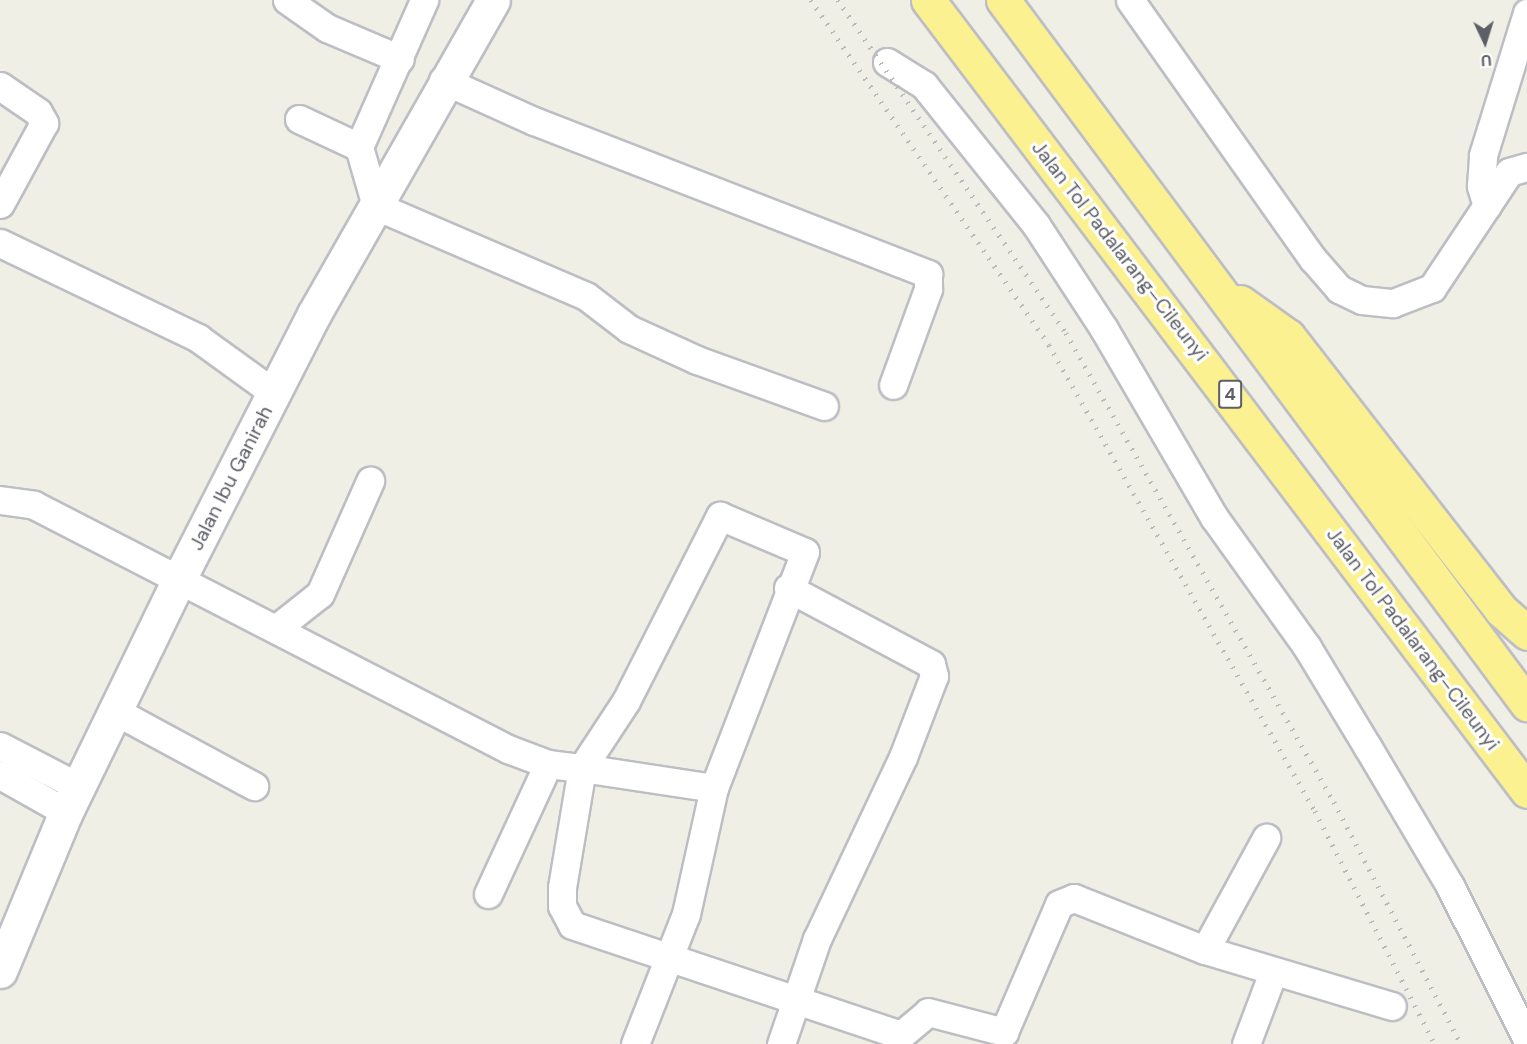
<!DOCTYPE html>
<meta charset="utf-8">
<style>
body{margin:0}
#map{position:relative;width:1527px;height:1044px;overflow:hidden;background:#efefe5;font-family:"DM Sans",sans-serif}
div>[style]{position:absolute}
.roads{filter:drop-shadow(2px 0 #bdbec4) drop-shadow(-2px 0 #bdbec4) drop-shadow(0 2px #bdbec4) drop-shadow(0 -2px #bdbec4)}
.street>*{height:27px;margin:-13.5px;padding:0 13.5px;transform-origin:13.5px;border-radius:13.5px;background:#fff}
.secondary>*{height:33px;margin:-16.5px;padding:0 16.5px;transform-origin:16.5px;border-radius:16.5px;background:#fff}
.highway>*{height:33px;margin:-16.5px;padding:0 16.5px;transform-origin:16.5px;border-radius:16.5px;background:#fbf191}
.rail>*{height:4.5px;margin-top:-2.25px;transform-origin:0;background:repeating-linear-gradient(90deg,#b8b8b9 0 1.5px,transparent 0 9.5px)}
span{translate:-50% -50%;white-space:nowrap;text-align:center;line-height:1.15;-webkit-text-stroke:6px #fff;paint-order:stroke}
.shield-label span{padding:2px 4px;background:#fff;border:2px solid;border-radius:4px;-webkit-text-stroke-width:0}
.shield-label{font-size:18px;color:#5d5f66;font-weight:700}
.street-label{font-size:20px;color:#5d5f66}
.north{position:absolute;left:1455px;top:12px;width:60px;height:60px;-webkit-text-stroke:4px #fff;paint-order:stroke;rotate:176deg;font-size:16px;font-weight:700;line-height:24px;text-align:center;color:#5d5f66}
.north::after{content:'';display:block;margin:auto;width:21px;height:27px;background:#5d5f66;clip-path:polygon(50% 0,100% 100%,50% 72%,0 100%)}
</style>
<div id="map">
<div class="roads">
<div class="street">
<div style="left:287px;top:0;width:49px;rotate:35deg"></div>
<div style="left:327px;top:28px;width:79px;rotate:23deg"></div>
<div style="left:1130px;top:0;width:317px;rotate:54.8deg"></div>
<div style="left:1313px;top:259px;width:40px;rotate:49deg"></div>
<div style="left:1339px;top:289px;width:25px;rotate:26deg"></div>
<div style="left:1362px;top:300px;width:31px;rotate:6deg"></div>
<div style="left:1393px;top:303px;width:42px;rotate:-21deg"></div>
<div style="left:1432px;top:288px;width:139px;rotate:-56.4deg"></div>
<div style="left:1509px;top:172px;width:19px;rotate:-16deg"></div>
<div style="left:887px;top:62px;width:44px;rotate:31.9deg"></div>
<div style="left:924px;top:85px;width:179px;rotate:51.3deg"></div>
<div style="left:1036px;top:225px;width:124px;rotate:56.8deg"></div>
<div style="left:1104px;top:329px;width:218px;rotate:59.7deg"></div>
<div style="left:1214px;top:517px;width:160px;rotate:54.4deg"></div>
<div style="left:1307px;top:647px;width:116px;rotate:58.8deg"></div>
<div style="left:1367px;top:746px;width:163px;rotate:59.3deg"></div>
<div style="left:1450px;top:886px;width:171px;rotate:63.3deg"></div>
<div style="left:443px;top:80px;width:100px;rotate:24.3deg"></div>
<div style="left:534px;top:121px;width:423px;rotate:21.2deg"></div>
<div style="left:928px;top:274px;width:15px;rotate:90deg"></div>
<div style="left:928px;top:289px;width:102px;rotate:110deg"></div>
<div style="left:0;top:86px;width:46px;rotate:34.4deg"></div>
<div style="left:38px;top:112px;width:13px;rotate:61deg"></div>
<div style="left:44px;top:123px;width:92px;rotate:118.5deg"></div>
<div style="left:299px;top:119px;width:66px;rotate:25deg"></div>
<div style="left:359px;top:147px;width:61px;rotate:73.9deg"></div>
<div style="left:376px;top:206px;width:228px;rotate:23.2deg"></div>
<div style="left:586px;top:296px;width:54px;rotate:37.5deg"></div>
<div style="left:629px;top:329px;width:75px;rotate:24.5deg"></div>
<div style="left:697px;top:360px;width:135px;rotate:19.9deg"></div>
<div style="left:359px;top:147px;width:161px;rotate:-66.1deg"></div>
<div style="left:1487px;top:206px;width:21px;rotate:-107deg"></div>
<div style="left:1481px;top:186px;width:31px;rotate:-86deg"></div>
<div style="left:1483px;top:155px;width:149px;rotate:-72.8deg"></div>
<div style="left:0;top:243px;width:220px;rotate:25.6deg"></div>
<div style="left:198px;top:338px;width:94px;rotate:35.9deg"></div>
<div style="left:0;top:500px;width:34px;rotate:8deg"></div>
<div style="left:34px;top:505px;width:533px;rotate:27.24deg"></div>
<div style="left:508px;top:749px;width:43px;rotate:20.6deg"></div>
<div style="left:548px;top:764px;width:34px;rotate:7deg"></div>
<div style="left:582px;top:768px;width:121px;rotate:99.5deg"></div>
<div style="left:562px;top:887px;width:19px;rotate:90deg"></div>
<div style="left:562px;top:906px;width:21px;rotate:62deg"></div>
<div style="left:572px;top:925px;width:347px;rotate:18.5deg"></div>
<div style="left:901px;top:1035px;width:35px;rotate:-40deg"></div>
<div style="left:928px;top:1012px;width:79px;rotate:14.7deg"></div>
<div style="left:1004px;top:1032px;width:139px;rotate:-66.7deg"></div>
<div style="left:1059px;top:904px;width:16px;rotate:-22deg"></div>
<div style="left:1074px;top:898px;width:141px;rotate:21.7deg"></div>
<div style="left:1205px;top:950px;width:195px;rotate:16.7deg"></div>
<div style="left:720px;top:516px;width:92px;rotate:23deg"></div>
<div style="left:805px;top:552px;width:253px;rotate:111.1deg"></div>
<div style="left:714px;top:788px;width:134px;rotate:-171.4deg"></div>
<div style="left:582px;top:768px;width:80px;rotate:-56.7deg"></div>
<div style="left:626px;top:701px;width:208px;rotate:-63.1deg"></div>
<div style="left:278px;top:627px;width:53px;rotate:-38.2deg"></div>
<div style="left:320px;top:594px;width:124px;rotate:-66.1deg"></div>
<div style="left:117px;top:712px;width:156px;rotate:28.4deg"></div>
<div style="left:0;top:746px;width:89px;rotate:27.4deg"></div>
<div style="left:0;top:775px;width:76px;rotate:29.3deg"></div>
<div style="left:488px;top:894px;width:143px;rotate:-65.2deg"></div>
<div style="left:1205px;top:950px;width:128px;rotate:-61.4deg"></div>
<div style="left:635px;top:1044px;width:140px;rotate:-68.6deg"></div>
<div style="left:686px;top:914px;width:129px;rotate:-77.5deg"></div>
<div style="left:781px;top:1044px;width:111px;rotate:-71.1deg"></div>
<div style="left:817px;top:939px;width:201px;rotate:-64.7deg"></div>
<div style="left:903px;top:757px;width:87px;rotate:-69.1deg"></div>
<div style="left:934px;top:676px;width:12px;rotate:-104deg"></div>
<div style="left:931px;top:664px;width:162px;rotate:-152deg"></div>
<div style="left:1246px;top:1044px;width:77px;rotate:-69.4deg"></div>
</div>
<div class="secondary">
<div style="left:0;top:971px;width:172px;rotate:-67.5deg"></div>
<div style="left:66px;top:812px;width:261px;rotate:-64.1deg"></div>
<div style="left:180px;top:577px;width:295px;rotate:-63deg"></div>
<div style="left:314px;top:314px;width:361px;rotate:-60.3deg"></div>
</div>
<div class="highway">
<div style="left:928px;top:0;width:992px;rotate:52.86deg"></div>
<div style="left:1003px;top:0;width:878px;rotate:53.34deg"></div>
<div style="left:1240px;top:302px;width:59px;rotate:35.3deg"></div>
<div style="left:1288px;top:336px;width:347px;rotate:52.1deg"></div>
<div style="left:1501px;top:610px;width:35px;rotate:41deg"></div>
</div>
</div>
<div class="rail">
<div style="left:811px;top:0;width:419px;rotate:55.4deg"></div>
<div style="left:1049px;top:345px;width:537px;rotate:60.28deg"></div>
<div style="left:1315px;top:811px;width:262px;rotate:62.8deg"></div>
<div style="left:838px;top:0;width:404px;rotate:55.6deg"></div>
<div style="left:1066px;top:333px;width:540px;rotate:60.26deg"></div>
<div style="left:1334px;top:802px;width:273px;rotate:62.3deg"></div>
</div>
<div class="shield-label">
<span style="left:1230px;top:394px">4</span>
</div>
<div class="street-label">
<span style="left:1120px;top:251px;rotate:52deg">Jalan Tol Padalarang–Cileunyi</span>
<span style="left:231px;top:478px;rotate:-63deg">Jalan Ibu Ganirah</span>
<span style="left:1413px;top:639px;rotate:53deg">Jalan Tol Padalarang–Cileunyi</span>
</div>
<div class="north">U</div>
</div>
